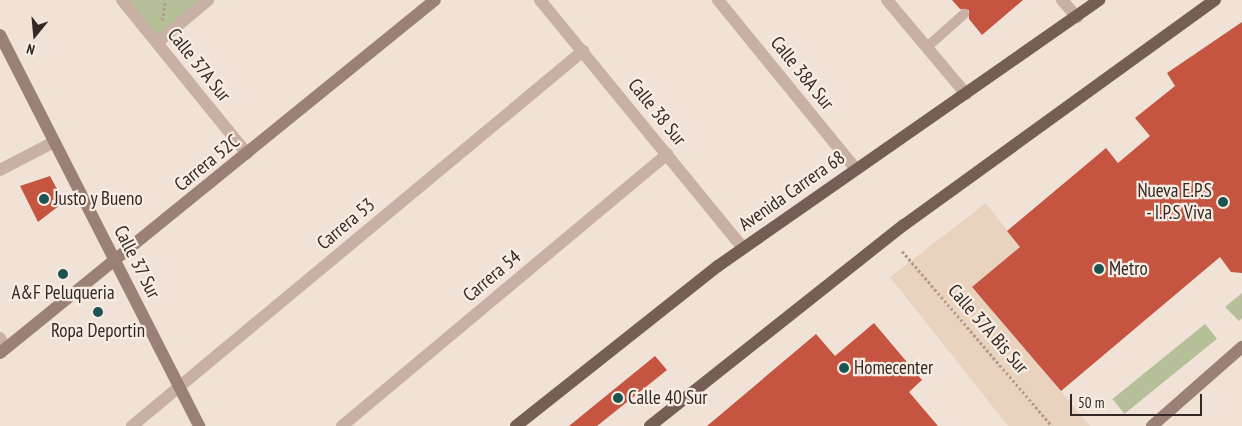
<!DOCTYPE html>
<style>
body{margin:0}
#map{position:relative;width:1242px;height:426px;overflow:hidden;background:#f0e2d7;font-family:"PT Sans Narrow",sans-serif}
div>[style]{position:absolute}
.green>*{inset:0;background:#b5bf98;transform-origin:0 0}
.plaza>*{inset:0;background:#e9d2be}
.building>*{inset:0;background:#c55441}
.path>*{height:3px;margin-top:-1.5px;transform-origin:0;background:repeating-linear-gradient(90deg,#b49b8e 0 2.5px,transparent 0 5px)}
.lane>*{height:10px;margin:-5px;padding:0 5px;transform-origin:5px;border-radius:5px;background:#c8b1a4}
.street>*{height:12px;margin:-6px;padding:0 6px;transform-origin:6px;border-radius:6px;background:#c8b1a4}
.secondary>*{height:12px;margin:-6px;padding:0 6px;transform-origin:6px;border-radius:6px;background:#9b8075}
.primary>*{height:12px;margin:-6px;padding:0 6px;transform-origin:6px;border-radius:6px;background:#755e56}
.dots>*{width:14px;height:14px;translate:-50% -50%;box-sizing:border-box;border:2px solid #f8ede3;border-radius:50%}
span{translate:-50% -50%;white-space:nowrap;text-align:center;line-height:1.15;-webkit-text-stroke:4.5px #f8ede3;paint-order:stroke}
.street-label{font-size:19px;color:#332825}
.poi-label{font-size:19px;color:#332825}
.right{translate:-100% -50%;text-align:right}
.left{translate:0 -50%;text-align:left}
.north{position:absolute;left:10px;top:10px;width:50px;height:50px;-webkit-text-stroke:4px #f8ede3;paint-order:stroke;rotate:197deg;font-size:14px;font-weight:700;line-height:20px;text-align:center;color:#332825}
.north::after{content:'';display:block;margin:auto;width:18px;height:22px;background:#332825;clip-path:polygon(50% 0,100% 100%,50% 72%,0 100%)}
.scale{position:absolute;left:1070px;top:394px;width:132px;height:22px;box-sizing:border-box;border:2px solid #332825;border-top:0;padding-left:6px;font-size:15px;line-height:18px;white-space:nowrap;color:#332825;-webkit-text-stroke:4px #f8ede3;paint-order:stroke}
</style>
<div id="map">
<div class="green">
<div style="clip-path:polygon(126px 0,204px 0,158px 39px)"></div>
<div style="clip-path:polygon(1242px 293px,1242px 318px,1239px 321px,1225px 307px)"></div>
<div style="left:1205px;top:324px;width:19px;height:119px;rotate:51deg"></div>
</div>
<div class="plaza">
<div style="clip-path:polygon(986px 203px,1020px 247px,973px 287px,1090px 426px,1008px 426px,890px 277px)"></div>
</div>
<div class="building">
<div style="clip-path:polygon(952px 0,1023px 0,982px 35px,969px 19px,969px 10px,960px 9px)"></div>
<div style="clip-path:polygon(1242px 22px,1242px 273px,1231px 272px,1220px 257px,1061px 391px,972px 287px,1020px 247px,1007px 231px,1106px 148px,1118px 163px,1150px 136px,1135px 118px,1175px 86px,1167px 73px)"></div>
<div style="clip-path:polygon(50px 176px,64px 202px,38px 222px,20px 186px)"></div>
<div style="clip-path:polygon(874px 323px,922px 380px,909px 392px,938px 426px,707px 426px,816px 334px,835px 356px)"></div>
<div style="clip-path:polygon(655px 356px,667px 370px,597px 426px,569px 426px)"></div>
</div>
<div class="path">
<div style="left:162px;top:20px;width:20px;rotate:-79deg"></div>
<div style="left:902px;top:251px;width:230px;rotate:49.4deg"></div>
</div>
<div class="lane">
<div style="left:927px;top:47px;width:50px;rotate:-41.7deg"></div>
</div>
<div class="street">
<div style="left:122px;top:0;width:198px;rotate:50.9deg"></div>
<div style="left:540px;top:0;width:320px;rotate:50.7deg"></div>
<div style="left:718px;top:0;width:218px;rotate:50.8deg"></div>
<div style="left:887px;top:0;width:123px;rotate:50deg"></div>
<div style="left:1062px;top:0;width:23px;rotate:49deg"></div>
<div style="left:157px;top:43px;width:67px;rotate:-40.1deg"></div>
<div style="left:0;top:170px;width:61px;rotate:-27.4deg"></div>
<div style="left:0;top:338px;width:11px;rotate:63deg"></div>
<div style="left:132px;top:426px;width:587px;rotate:-39.74deg"></div>
<div style="left:342px;top:426px;width:424px;rotate:-39.9deg"></div>
</div>
<div class="secondary">
<div style="left:0;top:35px;width:439px;rotate:63deg"></div>
<div style="left:0;top:353px;width:560px;rotate:-39.06deg"></div>
<div style="left:1152px;top:426px;width:120px;rotate:-41.3deg"></div>
</div>
<div class="primary">
<div style="left:516px;top:426px;width:258px;rotate:-38.4deg"></div>
<div style="left:718px;top:266px;width:465px;rotate:-34.9deg"></div>
<div style="left:650px;top:426px;width:324px;rotate:-38.4deg"></div>
<div style="left:904px;top:225px;width:384px;rotate:-35.9deg"></div>
</div>
<div class="dots">
<div style="left:44px;top:199px;background:#1c5452"></div>
<div style="left:1223px;top:202px;background:#1c5452"></div>
<div style="left:1099px;top:269px;background:#1c5452"></div>
<div style="left:63px;top:274px;background:#1c5452"></div>
<div style="left:98px;top:312px;background:#1c5452"></div>
<div style="left:844px;top:368px;background:#1c5452"></div>
<div style="left:618px;top:398px;background:#1c5452"></div>
</div>
<div class="street-label">
<span style="left:199px;top:65px;rotate:51deg">Calle 37A Sur</span>
<span style="left:802px;top:73px;rotate:51deg">Calle 38A Sur</span>
<span style="left:657px;top:112px;rotate:51deg">Calle 38 Sur</span>
<span style="left:207px;top:163px;rotate:-39deg">Carrera 52C</span>
<span style="left:792px;top:191px;rotate:-35deg">Avenida Carrera 68</span>
<span style="left:346px;top:224px;rotate:-40deg">Carrera 53</span>
<span style="left:137px;top:262px;rotate:63deg">Calle 37 Sur</span>
<span style="left:492px;top:276px;rotate:-40deg">Carrera 54</span>
<span style="left:988px;top:329px;rotate:49deg">Calle 37A Bis Sur</span>
</div>
<div class="poi-label">
<span class="right" style="left:1212px;top:202px">Nueva E.P.S<br>- I.P.S Viva</span>
<span class="left" style="left:54px;top:199px">Justo y Bueno</span>
<span class="left" style="left:1109px;top:269px">Metro</span>
<span style="left:63px;top:293px">A&amp;F Peluqueria</span>
<span style="left:98px;top:331px">Ropa Deportin</span>
<span class="left" style="left:854px;top:368px">Homecenter</span>
<span class="left" style="left:628px;top:398px">Calle 40 Sur</span>
</div>
<div class="north">N</div>
<div class="scale">50 m</div>
</div>
